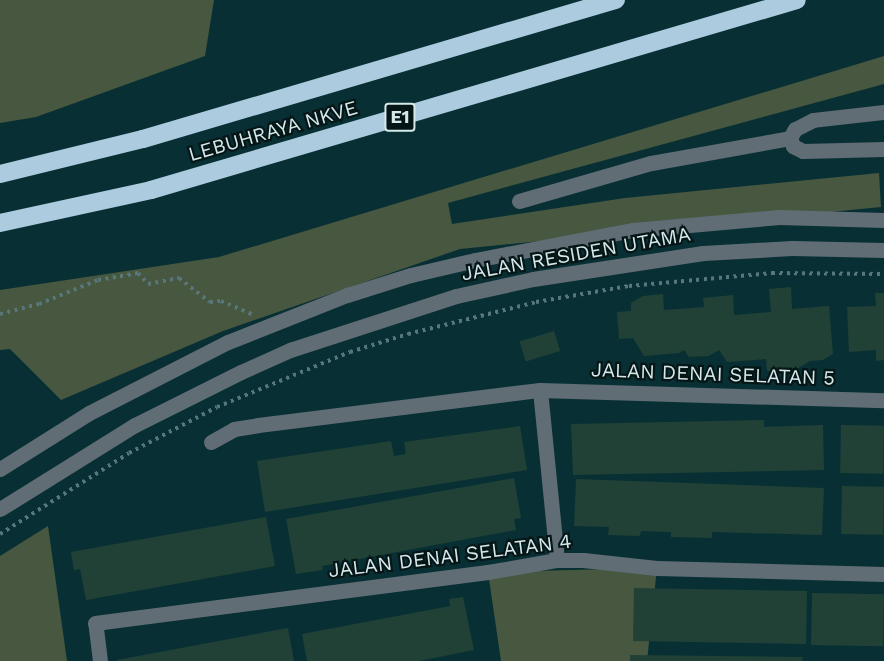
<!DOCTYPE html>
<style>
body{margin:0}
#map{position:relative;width:884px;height:661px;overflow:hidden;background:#083034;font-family:"Work Sans",sans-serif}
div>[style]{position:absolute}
.green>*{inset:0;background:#475740}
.building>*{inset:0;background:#214136;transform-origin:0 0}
.path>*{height:4px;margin-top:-2px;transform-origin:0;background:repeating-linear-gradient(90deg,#57777a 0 3px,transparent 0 7.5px)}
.minor>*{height:15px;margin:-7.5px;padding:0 7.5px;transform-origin:7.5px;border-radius:7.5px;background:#616d75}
.highway>*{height:18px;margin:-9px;padding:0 9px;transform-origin:9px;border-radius:9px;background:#adcbdf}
span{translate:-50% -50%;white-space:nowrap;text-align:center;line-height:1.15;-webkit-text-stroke:4.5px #061617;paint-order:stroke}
.shield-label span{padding:2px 4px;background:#061617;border:2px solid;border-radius:4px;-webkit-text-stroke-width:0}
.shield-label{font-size:18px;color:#d5e9eb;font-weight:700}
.street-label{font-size:20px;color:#d5e9eb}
</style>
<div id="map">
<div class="green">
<div style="clip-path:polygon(0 0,214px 0,205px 56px,36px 117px,0 123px)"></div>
<div style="clip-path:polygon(884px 56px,884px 84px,448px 203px,452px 224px,625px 198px,879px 173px,881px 207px,460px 249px,223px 331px,61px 400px,10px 349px,0 350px,0 290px,219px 257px)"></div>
<div style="clip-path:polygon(48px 526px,67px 661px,0 661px,0 556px)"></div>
<div style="clip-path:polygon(657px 568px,647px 661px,501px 661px,488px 572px)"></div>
</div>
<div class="building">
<div style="clip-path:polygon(791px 287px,792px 309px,829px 306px,833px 354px,823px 360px,810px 361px,797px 369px,767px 371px,766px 359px,727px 362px,719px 350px,709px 356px,689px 357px,684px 350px,679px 353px,644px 356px,633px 338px,619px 339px,617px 312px,631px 311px,631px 303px,643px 296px,663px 294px,664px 310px,704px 307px,703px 298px,733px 295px,734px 315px,771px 312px,769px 289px)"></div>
<div style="clip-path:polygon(875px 293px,884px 293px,884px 360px,876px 361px,876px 350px,849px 352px,847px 307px,876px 306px)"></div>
<div style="left:554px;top:331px;width:21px;height:36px;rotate:73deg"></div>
<div style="clip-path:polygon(764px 420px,764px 427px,823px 425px,824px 470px,573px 475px,571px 424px)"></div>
<div style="left:841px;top:425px;width:43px;height:48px;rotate:1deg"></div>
<div style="clip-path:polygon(520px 426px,527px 470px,265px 512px,257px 461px,391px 441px,394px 456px,406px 454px,404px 442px)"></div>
<div style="clip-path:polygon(514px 478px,521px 518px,514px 519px,516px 530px,322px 566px,323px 570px,296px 574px,286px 519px)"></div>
<div style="clip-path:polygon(576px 479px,824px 488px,822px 535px,712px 532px,712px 538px,671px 537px,671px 532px,641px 531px,640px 536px,608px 535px,609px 527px,574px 526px)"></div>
<div style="left:842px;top:486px;width:42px;height:48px;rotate:1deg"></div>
<div style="clip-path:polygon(266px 517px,275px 566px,86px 600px,80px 569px,74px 570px,71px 552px)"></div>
<div style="left:634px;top:588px;width:173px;height:53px;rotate:1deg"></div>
<div style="left:812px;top:593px;width:72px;height:52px;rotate:1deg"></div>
<div style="clip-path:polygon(463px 597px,474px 650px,419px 661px,307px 661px,302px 634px,450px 606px,449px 599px)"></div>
<div style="clip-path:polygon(288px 628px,294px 661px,117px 661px,117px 660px)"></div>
<div style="clip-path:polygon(630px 655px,803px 657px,802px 661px,630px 661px)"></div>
</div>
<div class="path">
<div style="left:0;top:314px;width:40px;rotate:-14.4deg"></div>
<div style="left:39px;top:304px;width:64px;rotate:-22.1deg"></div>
<div style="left:98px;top:280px;width:41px;rotate:-9.9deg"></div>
<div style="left:138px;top:273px;width:15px;rotate:48deg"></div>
<div style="left:148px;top:284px;width:32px;rotate:-11deg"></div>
<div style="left:179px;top:278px;width:39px;rotate:38deg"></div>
<div style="left:210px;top:302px;width:11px;rotate:-5deg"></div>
<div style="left:221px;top:301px;width:36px;rotate:23deg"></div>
<div style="left:0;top:534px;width:152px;rotate:-32.1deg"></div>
<div style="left:129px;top:453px;width:99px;rotate:-27.6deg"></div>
<div style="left:217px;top:407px;width:144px;rotate:-22.5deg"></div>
<div style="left:350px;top:352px;width:61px;rotate:-17.2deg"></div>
<div style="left:408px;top:334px;width:132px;rotate:-14deg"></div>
<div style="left:536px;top:302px;width:94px;rotate:-9.8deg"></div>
<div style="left:629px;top:286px;width:144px;rotate:-5.2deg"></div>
<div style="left:772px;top:273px;width:112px;rotate:0.5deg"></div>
</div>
<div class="minor">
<div style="left:884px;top:112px;width:71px;rotate:173.6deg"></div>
<div style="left:813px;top:120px;width:20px;rotate:153deg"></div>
<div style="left:795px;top:129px;width:10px;rotate:119deg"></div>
<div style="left:790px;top:138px;width:9px;rotate:69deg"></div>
<div style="left:793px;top:146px;width:11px;rotate:27deg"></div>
<div style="left:803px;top:151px;width:81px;rotate:-1.4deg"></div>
<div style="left:519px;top:201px;width:137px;rotate:-16.1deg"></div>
<div style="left:651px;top:163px;width:141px;rotate:-10.2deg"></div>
<div style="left:540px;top:390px;width:171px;rotate:84.3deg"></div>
<div style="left:211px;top:442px;width:26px;rotate:-29deg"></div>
<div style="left:234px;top:429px;width:24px;rotate:-9deg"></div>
<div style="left:258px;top:425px;width:284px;rotate:-7.1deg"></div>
<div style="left:540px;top:390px;width:344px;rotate:1.7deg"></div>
<div style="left:0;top:469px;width:105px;rotate:-32.2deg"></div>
<div style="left:89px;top:413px;width:156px;rotate:-27.1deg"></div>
<div style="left:228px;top:342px;width:128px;rotate:-21.6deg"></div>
<div style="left:347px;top:295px;width:67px;rotate:-17.4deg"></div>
<div style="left:411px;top:275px;width:66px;rotate:-13.2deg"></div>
<div style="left:475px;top:260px;width:161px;rotate:-10.8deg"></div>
<div style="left:633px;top:230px;width:147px;rotate:-5.1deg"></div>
<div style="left:779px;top:217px;width:105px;rotate:1.6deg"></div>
<div style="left:0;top:509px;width:159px;rotate:-31.9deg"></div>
<div style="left:135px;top:425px;width:119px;rotate:-26.6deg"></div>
<div style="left:241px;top:372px;width:54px;rotate:-24.2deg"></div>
<div style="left:290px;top:350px;width:175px;rotate:-18deg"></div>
<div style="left:456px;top:296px;width:79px;rotate:-12.4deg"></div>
<div style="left:533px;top:279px;width:172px;rotate:-8.7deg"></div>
<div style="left:703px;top:253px;width:89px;rotate:-3.2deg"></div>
<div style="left:792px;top:248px;width:92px;rotate:1.2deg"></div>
<div style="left:100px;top:661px;width:38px;rotate:-97deg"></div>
<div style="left:95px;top:623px;width:396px;rotate:-7.4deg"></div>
<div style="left:488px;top:572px;width:70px;rotate:-9.9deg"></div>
<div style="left:557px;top:560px;width:26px"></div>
<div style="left:583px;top:560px;width:74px;rotate:6.2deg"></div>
<div style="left:657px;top:568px;width:227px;rotate:1.5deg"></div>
</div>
<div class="highway">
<div style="left:0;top:174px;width:147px;rotate:-13.8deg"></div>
<div style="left:143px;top:139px;width:493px;rotate:-16.4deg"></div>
<div style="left:0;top:223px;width:155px;rotate:-12.3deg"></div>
<div style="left:151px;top:190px;width:673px;rotate:-16.39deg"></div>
</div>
<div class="shield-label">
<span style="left:400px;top:117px">E1</span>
</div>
<div class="street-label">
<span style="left:273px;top:131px;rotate:-16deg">LEBUHRAYA NKVE</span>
<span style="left:576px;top:254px;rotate:-10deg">JALAN RESIDEN UTAMA</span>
<span style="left:713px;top:374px;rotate:2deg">JALAN DENAI SELATAN 5</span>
<span style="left:450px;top:556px;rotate:-7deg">JALAN DENAI SELATAN 4</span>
</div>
</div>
